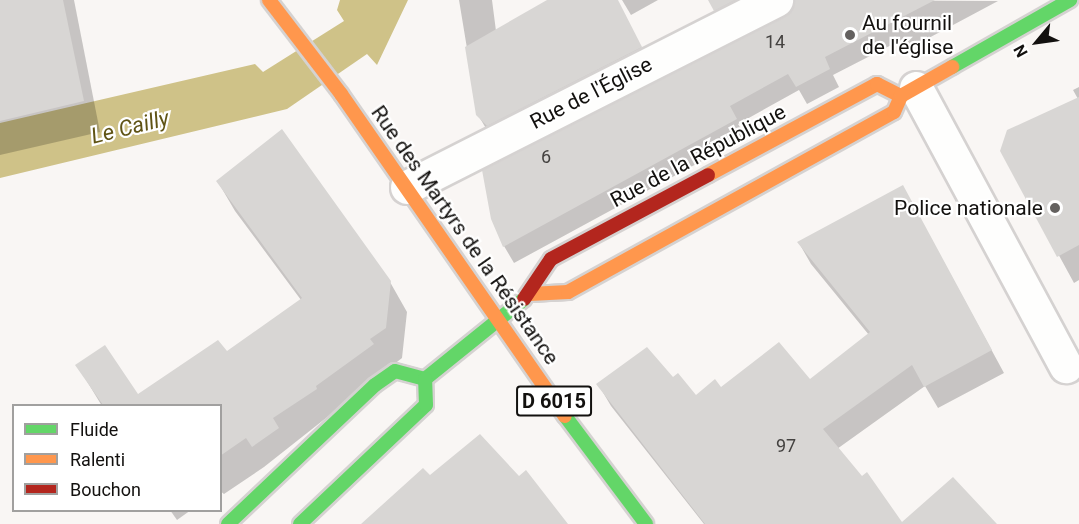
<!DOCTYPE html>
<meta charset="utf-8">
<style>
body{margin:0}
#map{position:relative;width:1079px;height:524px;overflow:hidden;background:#f9f6f4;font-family:Roboto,sans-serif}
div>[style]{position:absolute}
.water>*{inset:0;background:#cfc288}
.shadow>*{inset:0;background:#0003}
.building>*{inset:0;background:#d8d6d4}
.roads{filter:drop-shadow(2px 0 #d5d2d1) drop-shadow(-2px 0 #d5d2d1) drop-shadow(0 2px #d5d2d1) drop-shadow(0 -2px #d5d2d1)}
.street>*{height:33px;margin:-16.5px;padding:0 16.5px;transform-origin:16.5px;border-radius:16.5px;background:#fefefd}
.fast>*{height:14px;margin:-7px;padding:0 7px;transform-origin:7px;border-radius:7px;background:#63d668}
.slow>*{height:14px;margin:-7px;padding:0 7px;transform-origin:7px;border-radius:7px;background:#ff974d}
.jam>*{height:14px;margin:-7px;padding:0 7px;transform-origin:7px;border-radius:7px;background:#b3261e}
.dots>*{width:16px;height:16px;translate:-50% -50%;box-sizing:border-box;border:3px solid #fff;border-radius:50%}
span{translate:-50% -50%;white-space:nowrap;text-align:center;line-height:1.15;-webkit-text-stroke:4.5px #fff;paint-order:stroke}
.number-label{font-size:18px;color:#444240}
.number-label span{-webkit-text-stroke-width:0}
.shield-label span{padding:2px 4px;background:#fff;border:2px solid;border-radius:4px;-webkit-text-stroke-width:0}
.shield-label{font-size:20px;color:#13110f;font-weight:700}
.poi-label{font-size:21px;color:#13110f}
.left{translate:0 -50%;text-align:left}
.right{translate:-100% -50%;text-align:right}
.street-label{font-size:21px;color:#13110f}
.water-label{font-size:22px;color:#5f5314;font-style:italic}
.legend{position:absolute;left:12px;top:404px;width:210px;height:108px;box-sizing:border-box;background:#fff;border:2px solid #a1a09f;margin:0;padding:8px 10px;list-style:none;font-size:18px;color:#13110f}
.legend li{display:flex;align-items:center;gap:12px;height:30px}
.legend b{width:30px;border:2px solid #a1a09f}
.north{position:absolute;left:1007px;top:12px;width:60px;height:60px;-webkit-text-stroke:4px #fff;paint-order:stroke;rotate:241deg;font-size:16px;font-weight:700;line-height:24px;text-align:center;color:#13110f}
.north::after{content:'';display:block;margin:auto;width:21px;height:27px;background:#13110f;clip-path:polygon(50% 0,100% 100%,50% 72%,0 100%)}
</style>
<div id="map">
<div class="water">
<div style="clip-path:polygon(340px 0,408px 0,377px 65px,367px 54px,287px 109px,0 178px,0 123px,255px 64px,263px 72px,344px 21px,337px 10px)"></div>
</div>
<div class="shadow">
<div style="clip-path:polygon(0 0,74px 0,100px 132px,0 155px)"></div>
<div style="clip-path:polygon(459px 0,492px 0,496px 31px,550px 0,617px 0,649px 62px,487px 130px,478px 115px)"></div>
<div style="clip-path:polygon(622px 0,658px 0,631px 15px)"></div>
<div style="clip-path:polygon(710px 0,784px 0,725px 27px)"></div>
<div style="clip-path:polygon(793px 0,998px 1px,910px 48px,905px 38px,833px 75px,839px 87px,807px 104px,799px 90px,738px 124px,746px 137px,514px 263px,504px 246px,785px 18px,793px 12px,796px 1px)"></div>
<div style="clip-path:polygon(1079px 87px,1079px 280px,1074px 283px,1002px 151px,1078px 99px,1073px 90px)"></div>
<div style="clip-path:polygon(218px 182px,390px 282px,407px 312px,402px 358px,264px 467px,224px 494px,220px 491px,220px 406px,102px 406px,77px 365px,137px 395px,227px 353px,301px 300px,235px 211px)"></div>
<div style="clip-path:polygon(915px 209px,1004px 373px,938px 408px,925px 386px,837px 449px,902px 524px,704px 524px,611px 406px,598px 384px,673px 379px,695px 397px,721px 389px,809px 382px,869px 335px,811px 264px,799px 243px)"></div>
<div style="clip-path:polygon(170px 510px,191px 510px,177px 520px)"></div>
</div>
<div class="building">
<div style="clip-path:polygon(0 0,63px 0,84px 101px,0 121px)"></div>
<div style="clip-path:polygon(547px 0,618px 0,642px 47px,487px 126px,476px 115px,465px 47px)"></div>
<div style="clip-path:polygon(708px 0,735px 0,714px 11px)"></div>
<div style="clip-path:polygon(795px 0,935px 0,825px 57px,830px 69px,796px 87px,788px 74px,730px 106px,737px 119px,503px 247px,491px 219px,482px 170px,784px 17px,792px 10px)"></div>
<div style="clip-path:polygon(1079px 97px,1079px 245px,1057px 257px,1000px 151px,1007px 130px)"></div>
<div style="clip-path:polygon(282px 129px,391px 281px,386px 328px,370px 339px,374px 344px,316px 386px,317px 389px,273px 418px,279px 428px,252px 447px,246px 438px,220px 456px,220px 405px,103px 405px,75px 365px,105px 345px,138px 394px,218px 340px,227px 351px,302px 298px,216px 181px)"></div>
<div style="clip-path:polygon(903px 185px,992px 350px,924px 387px,912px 365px,823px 429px,862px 476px,867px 472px,902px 522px,953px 477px,997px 524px,705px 524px,596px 384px,647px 347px,673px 377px,678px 373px,696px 395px,715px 379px,721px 387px,779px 342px,810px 379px,870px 332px,797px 242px)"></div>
<div style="clip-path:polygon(480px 434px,519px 476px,526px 470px,568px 524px,361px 524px,423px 468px,430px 475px)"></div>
</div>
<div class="roads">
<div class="street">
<div style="left:916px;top:88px;width:316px;rotate:61.7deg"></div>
<div style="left:407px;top:187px;width:414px;rotate:-26.9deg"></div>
</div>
<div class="fast">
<div style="left:952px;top:67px;width:136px;rotate:-29.6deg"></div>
<div style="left:565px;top:416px;width:135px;rotate:53.1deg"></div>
<div style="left:228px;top:524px;width:202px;rotate:-43.4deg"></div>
<div style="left:375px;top:385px;width:24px;rotate:-35deg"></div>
<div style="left:395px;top:371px;width:31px;rotate:15deg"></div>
<div style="left:425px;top:379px;width:127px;rotate:-38.9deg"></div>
<div style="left:300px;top:524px;width:173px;rotate:-43.4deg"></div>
<div style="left:426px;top:405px;width:26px;rotate:-92deg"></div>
</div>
<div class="slow">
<div style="left:269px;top:0;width:118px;rotate:52.5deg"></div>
<div style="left:341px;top:94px;width:392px;rotate:55.2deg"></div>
<div style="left:708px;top:175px;width:192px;rotate:-28.3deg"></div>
<div style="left:877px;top:84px;width:27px;rotate:27deg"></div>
<div style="left:530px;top:294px;width:38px;rotate:-3deg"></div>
<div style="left:568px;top:292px;width:372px;rotate:-28.9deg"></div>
<div style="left:894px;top:112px;width:17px;rotate:-66deg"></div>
<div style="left:901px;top:96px;width:59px;rotate:-29.6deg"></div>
</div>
<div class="jam">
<div style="left:524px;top:299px;width:48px;rotate:-56deg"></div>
<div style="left:551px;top:259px;width:178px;rotate:-28.1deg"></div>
</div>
</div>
<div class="dots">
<div style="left:850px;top:35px;background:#64615f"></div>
<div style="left:1055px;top:208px;background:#64615f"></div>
</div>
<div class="number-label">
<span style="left:775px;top:42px">14</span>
<span style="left:546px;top:157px">6</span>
<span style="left:786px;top:446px">97</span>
</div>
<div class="shield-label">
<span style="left:554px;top:401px">D 6015</span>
</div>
<div class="poi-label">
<span class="left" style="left:862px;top:35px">Au fournil<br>de l'église</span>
<span class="right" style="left:1043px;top:208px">Police nationale</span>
</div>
<div class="street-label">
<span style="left:591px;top:93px;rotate:-27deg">Rue de l'Église</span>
<span style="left:698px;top:156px;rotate:-28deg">Rue de la République</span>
<span style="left:465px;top:235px;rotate:55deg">Rue des Martyrs de la Résistance</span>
</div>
<div class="water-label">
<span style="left:130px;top:127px;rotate:-14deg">Le Cailly</span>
</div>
<ul class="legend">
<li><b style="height:8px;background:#63d668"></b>Fluide</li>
<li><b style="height:8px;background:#ff974d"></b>Ralenti</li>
<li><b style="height:8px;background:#b3261e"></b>Bouchon</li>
</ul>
<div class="north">N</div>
</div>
